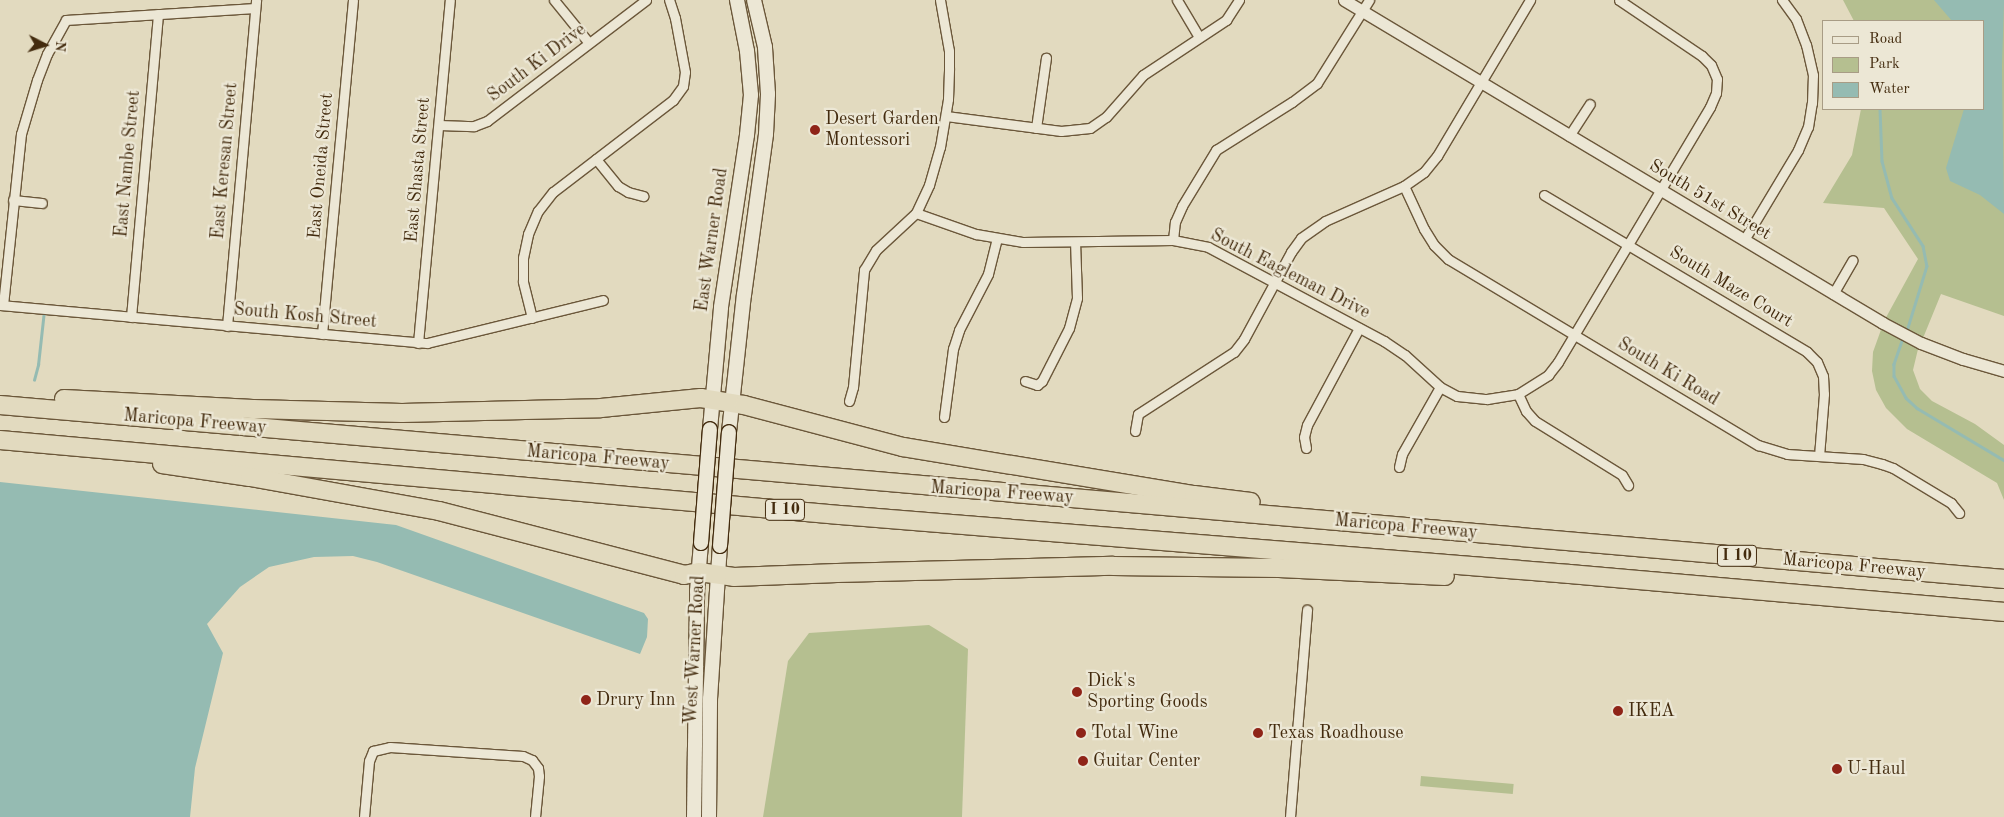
<!DOCTYPE html>
<style>
body{margin:0}
#map{position:relative;width:2004px;height:817px;overflow:hidden;background:#e2dabf;font-family:"Old Standard TT",serif}
div>[style]{position:absolute}
.green>*{inset:0;background:#b5bf90;transform-origin:0 0}
.water>*{inset:0;background:#95bbb2}
.stream>*{height:2.5px;margin:-1.25px;padding:0 1.25px;transform-origin:1.25px;border-radius:1.25px;background:#95bbb2}
.roads{filter:drop-shadow(1px 0 #6b573a) drop-shadow(-1px 0 #6b573a) drop-shadow(0 1px #6b573a) drop-shadow(0 -1px #6b573a)}
.minor>*{height:9px;margin:-4.5px;padding:0 4.5px;transform-origin:4.5px;border-radius:4.5px;background:#ece7d5}
.tertiary>*{height:11px;margin:-5.5px;padding:0 5.5px;transform-origin:5.5px;border-radius:5.5px;background:#ece7d5}
.secondary>*{height:14px;margin:-7px;padding:0 7px;transform-origin:7px;border-radius:7px;background:#ece7d5}
.motorway>*{height:18px;margin:-9px;padding:0 9px;transform-origin:9px;border-radius:9px;background:#e2dabf}
.bridges{filter:drop-shadow(1px 0 #432b0e) drop-shadow(-1px 0 #432b0e) drop-shadow(0 1px #432b0e) drop-shadow(0 -1px #432b0e)}
.secondary-bridge>*{height:14px;margin:-7px;padding:0 7px;transform-origin:7px;border-radius:7px;background:#ece7d5}
.dots>*{width:14px;height:14px;translate:-50% -50%;box-sizing:border-box;border:2px solid #ece7d5;border-radius:50%}
span{translate:-50% -50%;white-space:nowrap;text-align:center;line-height:1.15;-webkit-text-stroke:4.5px #ece7d5;paint-order:stroke}
.shield-label span{padding:1px 4px;background:#ece7d5;border:1px solid;border-radius:4px;-webkit-text-stroke-width:0}
.shield-label{font-size:16px;color:#432b0e;font-weight:700}
.street-label{font-size:18px;color:#432b0e}
.poi-label{font-size:18px;color:#432b0e}
.left{translate:0 -50%;text-align:left}
.legend{position:absolute;left:1822px;top:20px;width:162px;height:90px;box-sizing:border-box;background:#ece7d5;border:1px solid #a89c85;margin:0;padding:6px 9px;list-style:none;font-size:15px;color:#432b0e}
.legend li{display:flex;align-items:center;gap:10px;height:25px}
.legend b{width:25px;border:1px solid #a89c85}
.north{position:absolute;left:20px;top:20px;width:50px;height:50px;-webkit-text-stroke:4px #ece7d5;paint-order:stroke;rotate:95deg;font-size:14px;font-weight:700;line-height:20px;text-align:center;color:#432b0e}
.north::after{content:'';display:block;margin:auto;width:18px;height:22px;background:#432b0e;clip-path:polygon(50% 0,100% 100%,50% 72%,0 100%)}
</style>
<div id="map">
<div class="green">
<div style="clip-path:polygon(1843px 0,2004px 0,2004px 316px,1941px 294px,1921px 343px,1883px 323px,1918px 259px,1884px 208px,1823px 203px,1852px 155px,1861px 109px,1983px 109px,1983px 21px,1854px 21px)"></div>
<div style="clip-path:polygon(1882px 327px,1919px 345px,1913px 370px,1920px 389px,1932px 401px,1975px 424px,2004px 445px,2004px 500px,1997px 483px,1907px 429px,1886px 408px,1876px 390px,1872px 371px,1873px 352px)"></div>
<div style="clip-path:polygon(929px 625px,968px 649px,962px 817px,763px 817px,788px 661px,809px 633px)"></div>
<div style="left:1421px;top:776px;width:93px;height:10px;rotate:5deg"></div>
</div>
<div class="water">
<div style="clip-path:polygon(1934px 0,2004px 0,2002px 66px,2004px 214px,1980px 195px,1950px 181px,1946px 168px,1964px 109px,1983px 109px,1983px 21px,1952px 21px)"></div>
<div style="clip-path:polygon(0 482px,396px 525px,644px 613px,648px 619px,647px 637px,640px 654px,377px 562px,353px 556px,314px 557px,269px 567px,240px 587px,207px 624px,223px 653px,195px 768px,190px 817px,0 817px)"></div>
</div>
<div class="stream">
<div style="left:1888px;top:21px;width:19px"></div>
<div style="left:1880px;top:109px;width:52px;rotate:87.8deg"></div>
<div style="left:1882px;top:161px;width:38px;rotate:75deg"></div>
<div style="left:1892px;top:198px;width:57px;rotate:57.1deg"></div>
<div style="left:1923px;top:246px;width:20px;rotate:79deg"></div>
<div style="left:1927px;top:266px;width:68px;rotate:107.1deg"></div>
<div style="left:1903px;top:338px;width:28px;rotate:109deg"></div>
<div style="left:1894px;top:364px;width:12px;rotate:90deg"></div>
<div style="left:1894px;top:376px;width:25px;rotate:61deg"></div>
<div style="left:1906px;top:398px;width:15px;rotate:42deg"></div>
<div style="left:1917px;top:408px;width:101px;rotate:30.9deg"></div>
<div style="left:34px;top:380px;width:16px;rotate:-75deg"></div>
<div style="left:38px;top:365px;width:54px;rotate:-83.7deg"></div>
</div>
<div class="roads">
<div class="minor">
<div style="left:554px;top:0;width:55px;rotate:50.9deg"></div>
<div style="left:1177px;top:0;width:43px;rotate:59.3deg"></div>
<div style="left:946px;top:116px;width:116px;rotate:7.4deg"></div>
<div style="left:1061px;top:131px;width:29px;rotate:-6deg"></div>
<div style="left:1090px;top:128px;width:19px;rotate:-35deg"></div>
<div style="left:1106px;top:117px;width:56px;rotate:-48.6deg"></div>
<div style="left:1143px;top:75px;width:100px;rotate:-33.5deg"></div>
<div style="left:1226px;top:20px;width:24px;rotate:-57deg"></div>
<div style="left:439px;top:125px;width:35px;rotate:2deg"></div>
<div style="left:474px;top:126px;width:14px;rotate:-21deg"></div>
<div style="left:487px;top:121px;width:200px;rotate:-37.3deg"></div>
<div style="left:1036px;top:128px;width:71px;rotate:-81.9deg"></div>
<div style="left:1569px;top:136px;width:38px;rotate:-57deg"></div>
<div style="left:596px;top:159px;width:35px;rotate:51deg"></div>
<div style="left:618px;top:186px;width:12px;rotate:31deg"></div>
<div style="left:628px;top:192px;width:16px;rotate:15deg"></div>
<div style="left:1404px;top:186px;width:47px;rotate:65.1deg"></div>
<div style="left:1424px;top:229px;width:19px;rotate:58deg"></div>
<div style="left:1434px;top:245px;width:20px;rotate:45deg"></div>
<div style="left:1448px;top:259px;width:362px;rotate:31deg"></div>
<div style="left:1758px;top:445px;width:30px;rotate:17deg"></div>
<div style="left:1787px;top:454px;width:76px;rotate:3.8deg"></div>
<div style="left:1863px;top:459px;width:20px;rotate:15deg"></div>
<div style="left:1882px;top:464px;width:12px;rotate:20deg"></div>
<div style="left:1893px;top:468px;width:68px;rotate:31.1deg"></div>
<div style="left:1951px;top:503px;width:13px;rotate:51deg"></div>
<div style="left:1544px;top:195px;width:306px;rotate:30.8deg"></div>
<div style="left:1807px;top:352px;width:14px;rotate:45deg"></div>
<div style="left:1817px;top:362px;width:15px;rotate:67deg"></div>
<div style="left:1823px;top:376px;width:18px;rotate:87deg"></div>
<div style="left:1824px;top:394px;width:62px;rotate:94.6deg"></div>
<div style="left:13px;top:200px;width:29px;rotate:6deg"></div>
<div style="left:916px;top:213px;width:64px;rotate:19.3deg"></div>
<div style="left:976px;top:234px;width:48px;rotate:9.7deg"></div>
<div style="left:1023px;top:242px;width:150px;rotate:-0.8deg"></div>
<div style="left:1173px;top:240px;width:36px;rotate:11deg"></div>
<div style="left:1208px;top:247px;width:200px;rotate:28.1deg"></div>
<div style="left:1384px;top:341px;width:25px;rotate:34deg"></div>
<div style="left:1405px;top:355px;width:47px;rotate:42.4deg"></div>
<div style="left:1440px;top:387px;width:19px;rotate:28deg"></div>
<div style="left:1457px;top:396px;width:30px;rotate:6deg"></div>
<div style="left:1487px;top:399px;width:31px;rotate:-9deg"></div>
<div style="left:1518px;top:394px;width:36px;rotate:-32deg"></div>
<div style="left:1548px;top:375px;width:16px;rotate:-52deg"></div>
<div style="left:1558px;top:362px;width:297px;rotate:-59.2deg"></div>
<div style="left:1710px;top:107px;width:15px;rotate:-67deg"></div>
<div style="left:1716px;top:93px;width:14px;rotate:-86deg"></div>
<div style="left:1717px;top:79px;width:15px;rotate:-113deg"></div>
<div style="left:1711px;top:65px;width:13px;rotate:-135deg"></div>
<div style="left:1702px;top:56px;width:100px;rotate:-146deg"></div>
<div style="left:1173px;top:240px;width:18px;rotate:-84deg"></div>
<div style="left:1175px;top:222px;width:17px;rotate:-66deg"></div>
<div style="left:1182px;top:206px;width:66px;rotate:-58.7deg"></div>
<div style="left:1216px;top:150px;width:90px;rotate:-32.3deg"></div>
<div style="left:1292px;top:102px;width:31px;rotate:-37deg"></div>
<div style="left:1317px;top:83px;width:98px;rotate:-57.9deg"></div>
<div style="left:1744px;top:240px;width:105px;rotate:-59deg"></div>
<div style="left:1798px;top:150px;width:25px;rotate:-67deg"></div>
<div style="left:1808px;top:127px;width:24px;rotate:-81deg"></div>
<div style="left:1812px;top:103px;width:28px;rotate:-88deg"></div>
<div style="left:1813px;top:75px;width:31px;rotate:-103deg"></div>
<div style="left:1806px;top:45px;width:28px;rotate:-111deg"></div>
<div style="left:1796px;top:19px;width:24px;rotate:-126deg"></div>
<div style="left:1833px;top:294px;width:39px;rotate:-60deg"></div>
<div style="left:0;top:305px;width:429px;rotate:5.1deg"></div>
<div style="left:427px;top:343px;width:181px;rotate:-13.7deg"></div>
<div style="left:3px;top:305px;width:172px;rotate:-84deg"></div>
<div style="left:21px;top:134px;width:56px;rotate:-73.5deg"></div>
<div style="left:37px;top:80px;width:28px;rotate:-69deg"></div>
<div style="left:47px;top:54px;width:39px;rotate:-61deg"></div>
<div style="left:66px;top:20px;width:189px;rotate:-3.6deg"></div>
<div style="left:131px;top:317px;width:304px;rotate:-84.9deg"></div>
<div style="left:532px;top:318px;width:38px;rotate:-104deg"></div>
<div style="left:523px;top:281px;width:23px;rotate:-90deg"></div>
<div style="left:523px;top:258px;width:25px;rotate:-78deg"></div>
<div style="left:528px;top:234px;width:25px;rotate:-67deg"></div>
<div style="left:538px;top:211px;width:24px;rotate:-52deg"></div>
<div style="left:553px;top:192px;width:151px;rotate:-37.5deg"></div>
<div style="left:673px;top:100px;width:17px;rotate:-54deg"></div>
<div style="left:683px;top:86px;width:14px;rotate:-82deg"></div>
<div style="left:685px;top:72px;width:55px;rotate:-100.5deg"></div>
<div style="left:675px;top:18px;width:19px;rotate:-108deg"></div>
<div style="left:227px;top:326px;width:327px;rotate:-84.9deg"></div>
<div style="left:322px;top:334px;width:335px;rotate:-84.7deg"></div>
<div style="left:418px;top:343px;width:344px;rotate:-84.7deg"></div>
<div style="left:1025px;top:381px;width:13px;rotate:18deg"></div>
<div style="left:1037px;top:385px;width:6px;rotate:-39deg"></div>
<div style="left:1042px;top:381px;width:59px;rotate:-63deg"></div>
<div style="left:1069px;top:328px;width:31px;rotate:-75deg"></div>
<div style="left:1077px;top:298px;width:56px;rotate:-92deg"></div>
<div style="left:1518px;top:394px;width:19px;rotate:65deg"></div>
<div style="left:1526px;top:411px;width:13px;rotate:48deg"></div>
<div style="left:1535px;top:421px;width:102px;rotate:31.8deg"></div>
<div style="left:1622px;top:475px;width:12px;rotate:59deg"></div>
<div style="left:849px;top:401px;width:15px;rotate:-74deg"></div>
<div style="left:853px;top:387px;width:118px;rotate:-84.6deg"></div>
<div style="left:864px;top:270px;width:23px;rotate:-59deg"></div>
<div style="left:876px;top:250px;width:54px;rotate:-42.8deg"></div>
<div style="left:916px;top:213px;width:31px;rotate:-65deg"></div>
<div style="left:929px;top:185px;width:40px;rotate:-74deg"></div>
<div style="left:940px;top:147px;width:49px;rotate:-80.5deg"></div>
<div style="left:948px;top:99px;width:31px;rotate:-88deg"></div>
<div style="left:949px;top:68px;width:17px;rotate:-90deg"></div>
<div style="left:949px;top:51px;width:52px;rotate:-100deg"></div>
<div style="left:944px;top:417px;width:69px;rotate:-82.5deg"></div>
<div style="left:953px;top:349px;width:20px;rotate:-72deg"></div>
<div style="left:959px;top:330px;width:63px;rotate:-62.6deg"></div>
<div style="left:988px;top:274px;width:36px;rotate:-76deg"></div>
<div style="left:1135px;top:431px;width:17px;rotate:-80deg"></div>
<div style="left:1138px;top:414px;width:114px;rotate:-32.9deg"></div>
<div style="left:1234px;top:352px;width:16px;rotate:-52deg"></div>
<div style="left:1244px;top:339px;width:99px;rotate:-61.6deg"></div>
<div style="left:1291px;top:252px;width:17px;rotate:-54deg"></div>
<div style="left:1301px;top:238px;width:29px;rotate:-35deg"></div>
<div style="left:1325px;top:221px;width:86px;rotate:-23.9deg"></div>
<div style="left:1404px;top:186px;width:24px;rotate:-35deg"></div>
<div style="left:1424px;top:172px;width:21px;rotate:-51deg"></div>
<div style="left:1437px;top:156px;width:182px;rotate:-59.2deg"></div>
<div style="left:1306px;top:448px;width:11px;rotate:-100deg"></div>
<div style="left:1304px;top:437px;width:12px;rotate:-76deg"></div>
<div style="left:1307px;top:425px;width:110px;rotate:-61.8deg"></div>
<div style="left:1399px;top:467px;width:13px;rotate:-77deg"></div>
<div style="left:1402px;top:454px;width:77px;rotate:-60.4deg"></div>
<div style="left:364px;top:817px;width:56px;rotate:-84.9deg"></div>
<div style="left:369px;top:761px;width:11px;rotate:-68deg"></div>
<div style="left:373px;top:751px;width:17px;rotate:-13deg"></div>
<div style="left:390px;top:747px;width:133px;rotate:3.9deg"></div>
<div style="left:523px;top:756px;width:10px;rotate:24deg"></div>
<div style="left:532px;top:760px;width:10px;rotate:53deg"></div>
<div style="left:538px;top:768px;width:8px;rotate:83deg"></div>
<div style="left:539px;top:776px;width:41px;rotate:95.6deg"></div>
<div style="left:1290px;top:817px;width:208px;rotate:-85.3deg"></div>
</div>
<div class="tertiary">
<div style="left:1344px;top:0;width:628px;rotate:30.93deg"></div>
<div style="left:1883px;top:323px;width:43px;rotate:27.8deg"></div>
<div style="left:1921px;top:343px;width:45px;rotate:20.9deg"></div>
<div style="left:1963px;top:359px;width:43px;rotate:16.3deg"></div>
</div>
<div class="secondary">
<div style="left:710px;top:429px;width:122px;rotate:-84.8deg"></div>
<div style="left:721px;top:307px;width:174px;rotate:-81.4deg"></div>
<div style="left:747px;top:135px;width:40px;rotate:-84.3deg"></div>
<div style="left:751px;top:95px;width:44px;rotate:-95.2deg"></div>
<div style="left:747px;top:51px;width:52px;rotate:-101.1deg"></div>
<div style="left:729px;top:432px;width:138px;rotate:-83.8deg"></div>
<div style="left:744px;top:295px;width:162px;rotate:-82.2deg"></div>
<div style="left:766px;top:134px;width:40px;rotate:-87.1deg"></div>
<div style="left:768px;top:94px;width:47px;rotate:-93.7deg"></div>
<div style="left:765px;top:47px;width:48px;rotate:-103.2deg"></div>
<div style="left:694px;top:817px;width:226px;rotate:-89.2deg"></div>
<div style="left:697px;top:591px;width:48px;rotate:-85.2deg"></div>
<div style="left:709px;top:817px;width:118px;rotate:-89.5deg"></div>
<div style="left:710px;top:699px;width:153px;rotate:-86.3deg"></div>
</div>
<div class="motorway">
<div style="left:64px;top:399px;width:189px;rotate:3deg"></div>
<div style="left:253px;top:409px;width:149px;rotate:1.5deg"></div>
<div style="left:402px;top:413px;width:199px;rotate:-1.4deg"></div>
<div style="left:601px;top:408px;width:100px;rotate:-5.7deg"></div>
<div style="left:701px;top:398px;width:44px;rotate:9.2deg"></div>
<div style="left:744px;top:405px;width:164px;rotate:14.8deg"></div>
<div style="left:903px;top:447px;width:295px;rotate:9.4deg"></div>
<div style="left:1194px;top:495px;width:57px;rotate:7deg"></div>
<div style="left:0;top:405px;width:2012px;rotate:4.96deg"></div>
<div style="left:0;top:440px;width:843px;rotate:5.1deg"></div>
<div style="left:840px;top:515px;width:732px;rotate:4.62deg"></div>
<div style="left:1570px;top:574px;width:436px;rotate:5deg"></div>
<div style="left:162px;top:464px;width:89px;rotate:8.4deg"></div>
<div style="left:250px;top:477px;width:192px;rotate:10.2deg"></div>
<div style="left:439px;top:511px;width:253px;rotate:14.6deg"></div>
<div style="left:684px;top:575px;width:15px;rotate:-11deg"></div>
<div style="left:699px;top:572px;width:35px;rotate:8deg"></div>
<div style="left:734px;top:577px;width:103px;rotate:-2.2deg"></div>
<div style="left:837px;top:573px;width:276px;rotate:-1.5deg"></div>
<div style="left:1113px;top:566px;width:166px;rotate:0.7deg"></div>
<div style="left:1279px;top:568px;width:166px;rotate:2.8deg"></div>
</div>
</div>
<div class="bridges">
<div class="secondary-bridge">
<div style="left:701px;top:543px;width:114px;rotate:-85.5deg"></div>
<div style="left:720px;top:546px;width:114px;rotate:-85.5deg"></div>
</div>
</div>
<div class="dots">
<div style="left:815px;top:130px;background:#8f2418"></div>
<div style="left:1077px;top:692px;background:#8f2418"></div>
<div style="left:586px;top:700px;background:#8f2418"></div>
<div style="left:1618px;top:711px;background:#8f2418"></div>
<div style="left:1081px;top:733px;background:#8f2418"></div>
<div style="left:1258px;top:733px;background:#8f2418"></div>
<div style="left:1083px;top:761px;background:#8f2418"></div>
<div style="left:1837px;top:769px;background:#8f2418"></div>
</div>
<div class="shield-label">
<span style="left:785px;top:510px">I 10</span>
<span style="left:1737px;top:556px">I 10</span>
</div>
<div class="street-label">
<span style="left:537px;top:63px;rotate:-37deg">South Ki Drive</span>
<span style="left:225px;top:161px;rotate:-85deg">East Keresan Street</span>
<span style="left:128px;top:164px;rotate:-85deg">East Nambe Street</span>
<span style="left:321px;top:166px;rotate:-85deg">East Oneida Street</span>
<span style="left:418px;top:170px;rotate:-85deg">East Shasta Street</span>
<span style="left:1710px;top:200px;rotate:31deg">South 51st Street</span>
<span style="left:712px;top:240px;rotate:-82deg">East Warner Road</span>
<span style="left:1290px;top:274px;rotate:27deg">South Eagleman Drive</span>
<span style="left:1731px;top:287px;rotate:31deg">South Maze Court</span>
<span style="left:305px;top:316px;rotate:5deg">South Kosh Street</span>
<span style="left:1668px;top:372px;rotate:31deg">South Ki Road</span>
<span style="left:195px;top:422px;rotate:5deg">Maricopa Freeway</span>
<span style="left:598px;top:458px;rotate:5deg">Maricopa Freeway</span>
<span style="left:1002px;top:493px;rotate:4deg">Maricopa Freeway</span>
<span style="left:1406px;top:527px;rotate:5deg">Maricopa Freeway</span>
<span style="left:1854px;top:566px;rotate:5deg">Maricopa Freeway</span>
<span style="left:695px;top:650px;rotate:-87deg">West Warner Road</span>
</div>
<div class="poi-label">
<span class="left" style="left:825px;top:130px">Desert Garden<br>Montessori</span>
<span class="left" style="left:1087px;top:692px">Dick's<br>Sporting Goods</span>
<span class="left" style="left:596px;top:700px">Drury Inn</span>
<span class="left" style="left:1628px;top:711px">IKEA</span>
<span class="left" style="left:1091px;top:733px">Total Wine</span>
<span class="left" style="left:1268px;top:733px">Texas Roadhouse</span>
<span class="left" style="left:1093px;top:761px">Guitar Center</span>
<span class="left" style="left:1847px;top:769px">U-Haul</span>
</div>
<ul class="legend">
<li><b style="height:6px;background:#ece7d5"></b>Road</li>
<li><b style="height:14px;background:#b5bf90"></b>Park</li>
<li><b style="height:14px;background:#95bbb2"></b>Water</li>
</ul>
<div class="north">N</div>
</div>
